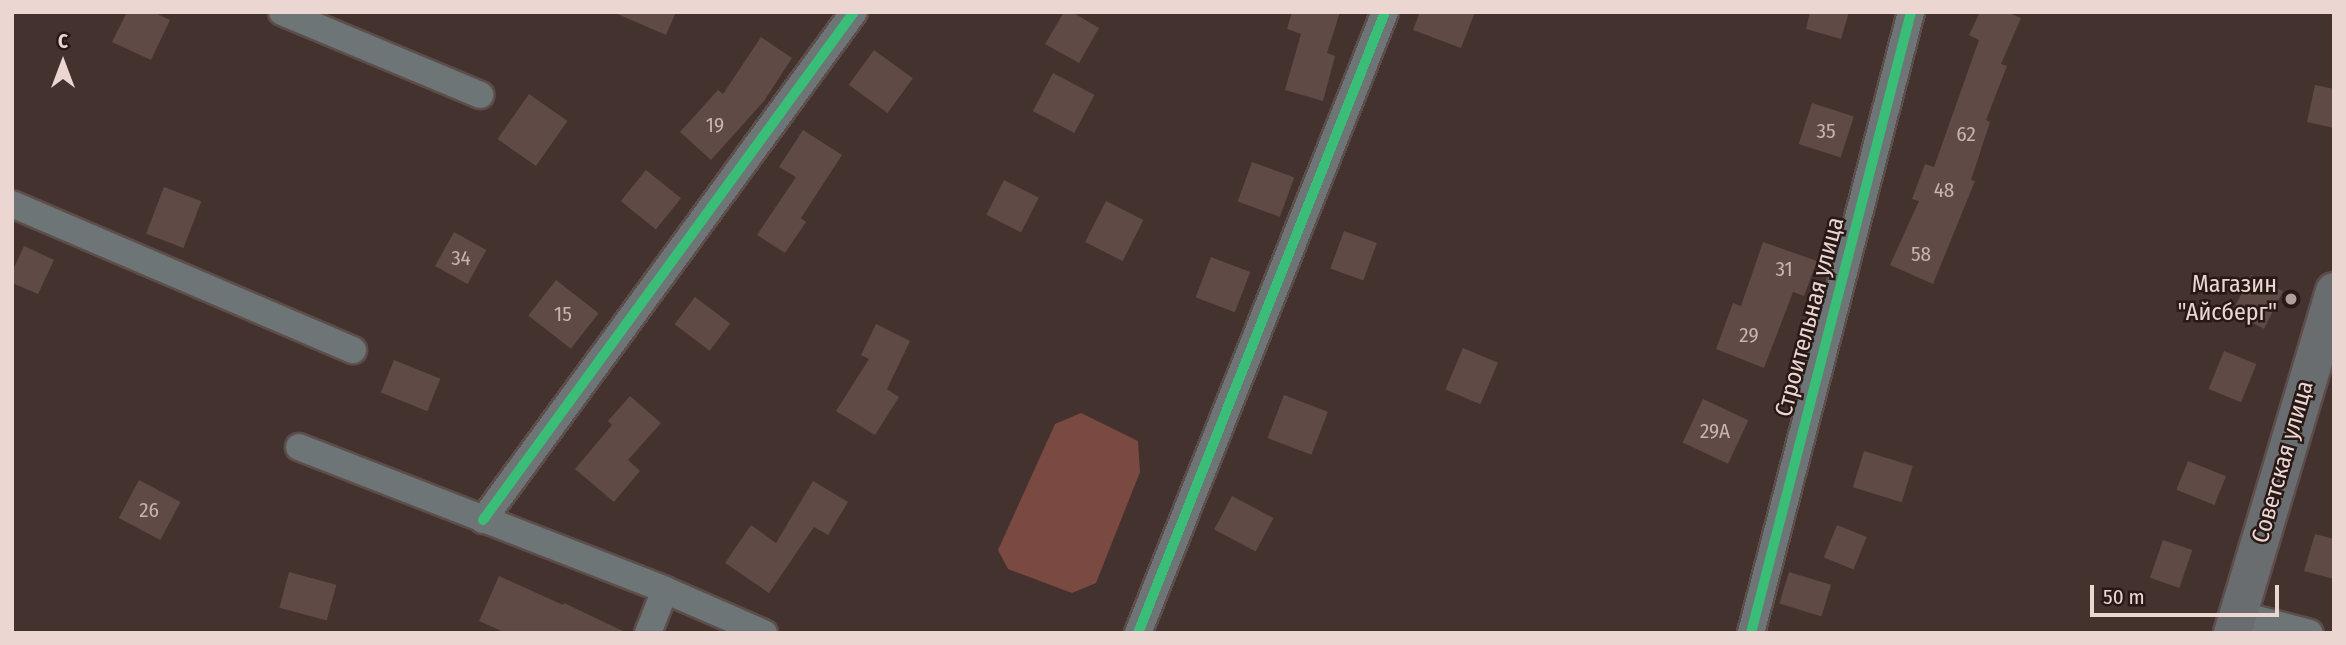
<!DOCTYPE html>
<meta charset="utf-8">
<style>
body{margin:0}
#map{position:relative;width:2346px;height:645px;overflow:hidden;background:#44322f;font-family:"Fira Sans Condensed",sans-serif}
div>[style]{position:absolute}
.green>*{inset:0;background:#7a4941}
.building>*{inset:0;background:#5f4a46;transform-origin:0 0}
.roads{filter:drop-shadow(2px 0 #5d4e4b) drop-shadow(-2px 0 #5d4e4b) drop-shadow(0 2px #5d4e4b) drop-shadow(0 -2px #5d4e4b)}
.street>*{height:26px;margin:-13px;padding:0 13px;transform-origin:13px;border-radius:13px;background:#6e7577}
.secondary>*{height:37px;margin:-18.5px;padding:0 18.5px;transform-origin:18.5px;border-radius:18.5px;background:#6a6d6f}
.cycleway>*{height:10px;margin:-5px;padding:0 5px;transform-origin:5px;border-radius:5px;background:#3abd76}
.dots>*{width:19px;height:19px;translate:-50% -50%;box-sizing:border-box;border:4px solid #281916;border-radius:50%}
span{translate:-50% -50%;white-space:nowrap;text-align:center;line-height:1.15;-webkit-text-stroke:5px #281916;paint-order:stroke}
.number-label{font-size:21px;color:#c8b3af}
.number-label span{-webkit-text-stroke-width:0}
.poi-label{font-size:24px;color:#ebd6d2}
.right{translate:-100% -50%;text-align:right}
.street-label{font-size:24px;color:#ebd6d2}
.frame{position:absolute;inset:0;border:14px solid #ebd6d2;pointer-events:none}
.north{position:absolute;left:28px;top:28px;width:70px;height:70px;-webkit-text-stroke:5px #281916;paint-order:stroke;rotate:0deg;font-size:19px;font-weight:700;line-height:28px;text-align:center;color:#ebd6d2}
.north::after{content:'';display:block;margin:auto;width:24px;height:32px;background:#ebd6d2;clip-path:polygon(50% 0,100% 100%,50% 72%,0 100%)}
.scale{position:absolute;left:2090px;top:585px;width:189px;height:32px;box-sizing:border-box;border:4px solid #ebd6d2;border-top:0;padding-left:9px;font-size:21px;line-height:24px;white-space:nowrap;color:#ebd6d2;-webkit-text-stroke:5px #281916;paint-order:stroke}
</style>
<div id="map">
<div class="green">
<div style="clip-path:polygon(1081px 413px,1138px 441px,1140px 472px,1096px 583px,1072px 593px,1008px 569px,998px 550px,1055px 424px)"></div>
</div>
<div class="building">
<div style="clip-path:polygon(127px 12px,153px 12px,170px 20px,151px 60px,112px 42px)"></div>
<div style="clip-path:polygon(613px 12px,676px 12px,666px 35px)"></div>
<div style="clip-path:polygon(1064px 12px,1072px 12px,1099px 28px,1079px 63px,1045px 44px)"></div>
<div style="clip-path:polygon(1292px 12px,1340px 12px,1327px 53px,1335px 56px,1323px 101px,1285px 90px,1301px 34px,1287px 29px)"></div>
<div style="clip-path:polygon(1420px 12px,1475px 12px,1461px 48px,1413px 30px)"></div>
<div style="clip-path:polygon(1810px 12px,1849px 12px,1841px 39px,1806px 29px)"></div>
<div style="clip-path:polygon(1980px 12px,2007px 12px,2021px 18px,2001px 64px,2007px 66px,1986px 120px,1990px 122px,1971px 180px,1975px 181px,1933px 284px,1890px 265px,1919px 201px,1912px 199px,1925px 164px,1934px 167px,1979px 40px,1969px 35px)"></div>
<div style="clip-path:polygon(761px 37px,792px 58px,764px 101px,711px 160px,680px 132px,718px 90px,723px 94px)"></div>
<div style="left:874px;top:50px;width:48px;height:43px;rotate:36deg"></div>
<div style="left:1053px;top:73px;width:47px;height:43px;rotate:28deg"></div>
<div style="clip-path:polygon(2315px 85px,2334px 89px,2334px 128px,2307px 122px)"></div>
<div style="left:529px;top:94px;width:47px;height:55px;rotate:35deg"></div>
<div style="left:1812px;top:103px;width:44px;height:43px;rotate:18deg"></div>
<div style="clip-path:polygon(803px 130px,842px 155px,801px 218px,806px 222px,785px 253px,757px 235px,796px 177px,779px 167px)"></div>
<div style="left:1252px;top:162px;width:45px;height:42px;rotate:20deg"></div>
<div style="left:646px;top:170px;width:45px;height:40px;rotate:39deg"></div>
<div style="left:1004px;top:180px;width:39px;height:39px;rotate:27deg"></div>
<div style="left:164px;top:187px;width:40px;height:50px;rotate:21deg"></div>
<div style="left:1106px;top:201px;width:42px;height:46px;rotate:27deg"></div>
<div style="left:1344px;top:231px;width:35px;height:40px;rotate:20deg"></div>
<div style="left:454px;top:232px;width:37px;height:39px;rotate:29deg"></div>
<div style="clip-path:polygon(1763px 242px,1817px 261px,1804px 296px,1793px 292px,1764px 368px,1716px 349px,1733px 303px,1741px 306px)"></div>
<div style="clip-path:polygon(24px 246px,54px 260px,38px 294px,12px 283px,12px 272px)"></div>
<div style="left:1211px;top:257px;width:42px;height:43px;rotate:21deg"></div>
<div style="left:2251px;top:275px;width:36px;height:42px;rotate:27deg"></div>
<div style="left:556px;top:280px;width:54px;height:45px;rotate:38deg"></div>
<div style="left:695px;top:297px;width:44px;height:34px;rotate:37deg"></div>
<div style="clip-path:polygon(876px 324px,910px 341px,887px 389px,899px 397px,875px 435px,836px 411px,869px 359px,861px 355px)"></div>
<div style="left:1463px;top:348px;width:38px;height:45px;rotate:23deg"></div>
<div style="left:2224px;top:351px;width:35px;height:41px;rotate:22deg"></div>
<div style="left:394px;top:360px;width:50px;height:35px;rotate:22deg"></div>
<div style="left:1284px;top:395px;width:47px;height:46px;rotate:21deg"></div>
<div style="clip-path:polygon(630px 396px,661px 423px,628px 460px,640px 471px,614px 502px,575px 469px,612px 425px,608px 421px)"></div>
<div style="left:1703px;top:399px;width:50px;height:48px;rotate:25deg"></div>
<div style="left:1864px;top:451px;width:51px;height:38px;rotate:17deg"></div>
<div style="left:2188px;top:461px;width:41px;height:31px;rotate:22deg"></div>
<div style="left:139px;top:480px;width:47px;height:43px;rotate:28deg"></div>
<div style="clip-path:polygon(813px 481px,848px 502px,828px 535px,814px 527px,769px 593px,725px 563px,751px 525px,776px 543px)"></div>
<div style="left:1232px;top:496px;width:47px;height:38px;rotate:28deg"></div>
<div style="left:1837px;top:525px;width:32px;height:35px;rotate:22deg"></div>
<div style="clip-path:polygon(2315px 534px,2334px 539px,2334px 579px,2304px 571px)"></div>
<div style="left:2163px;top:540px;width:31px;height:40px;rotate:19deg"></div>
<div style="left:289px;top:572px;width:49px;height:37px;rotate:15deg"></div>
<div style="left:1789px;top:572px;width:44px;height:33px;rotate:17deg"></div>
<div style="clip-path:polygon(499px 576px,563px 605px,564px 603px,627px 633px,506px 633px,479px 621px)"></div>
</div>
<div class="roads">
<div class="street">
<div style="left:282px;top:12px;width:215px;rotate:22.7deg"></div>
<div style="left:12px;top:204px;width:371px;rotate:23.2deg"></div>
<div style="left:299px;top:447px;width:393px;rotate:21.3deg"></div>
<div style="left:665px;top:590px;width:108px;rotate:23.5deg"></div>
<div style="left:483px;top:520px;width:629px;rotate:-53.86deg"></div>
<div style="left:2238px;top:614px;width:74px;rotate:14.8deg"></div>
<div style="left:648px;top:633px;width:46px;rotate:-68.4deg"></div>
<div style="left:1138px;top:633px;width:668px;rotate:-68.31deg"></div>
<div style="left:1751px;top:633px;width:641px;rotate:-75.55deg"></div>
</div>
<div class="secondary">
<div style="left:2232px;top:633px;width:357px;rotate:-73.4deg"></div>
</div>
</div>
<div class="cycleway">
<div style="left:483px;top:520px;width:629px;rotate:-53.86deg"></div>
<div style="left:1138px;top:633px;width:668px;rotate:-68.31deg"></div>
<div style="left:1751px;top:633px;width:641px;rotate:-75.55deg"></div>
</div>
<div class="dots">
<div style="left:2291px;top:299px;background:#b19d99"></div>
</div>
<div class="number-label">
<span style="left:715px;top:125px">19</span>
<span style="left:1826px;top:131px">35</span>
<span style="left:1966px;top:134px">62</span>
<span style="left:1944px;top:190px">48</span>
<span style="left:1921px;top:254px">58</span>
<span style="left:461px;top:258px">34</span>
<span style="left:1784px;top:269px">31</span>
<span style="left:563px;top:314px">15</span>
<span style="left:1749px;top:335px">29</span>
<span style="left:1715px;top:431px">29А</span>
<span style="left:149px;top:510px">26</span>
</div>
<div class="poi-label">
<span class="right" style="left:2277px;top:299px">Магазин<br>"Айсберг"</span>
</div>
<div class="street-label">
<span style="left:1810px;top:317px;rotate:-75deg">Строительная улица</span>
<span style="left:2283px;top:462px;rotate:-74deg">Советская улица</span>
</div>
<div class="frame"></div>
<div class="north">С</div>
<div class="scale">50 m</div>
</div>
